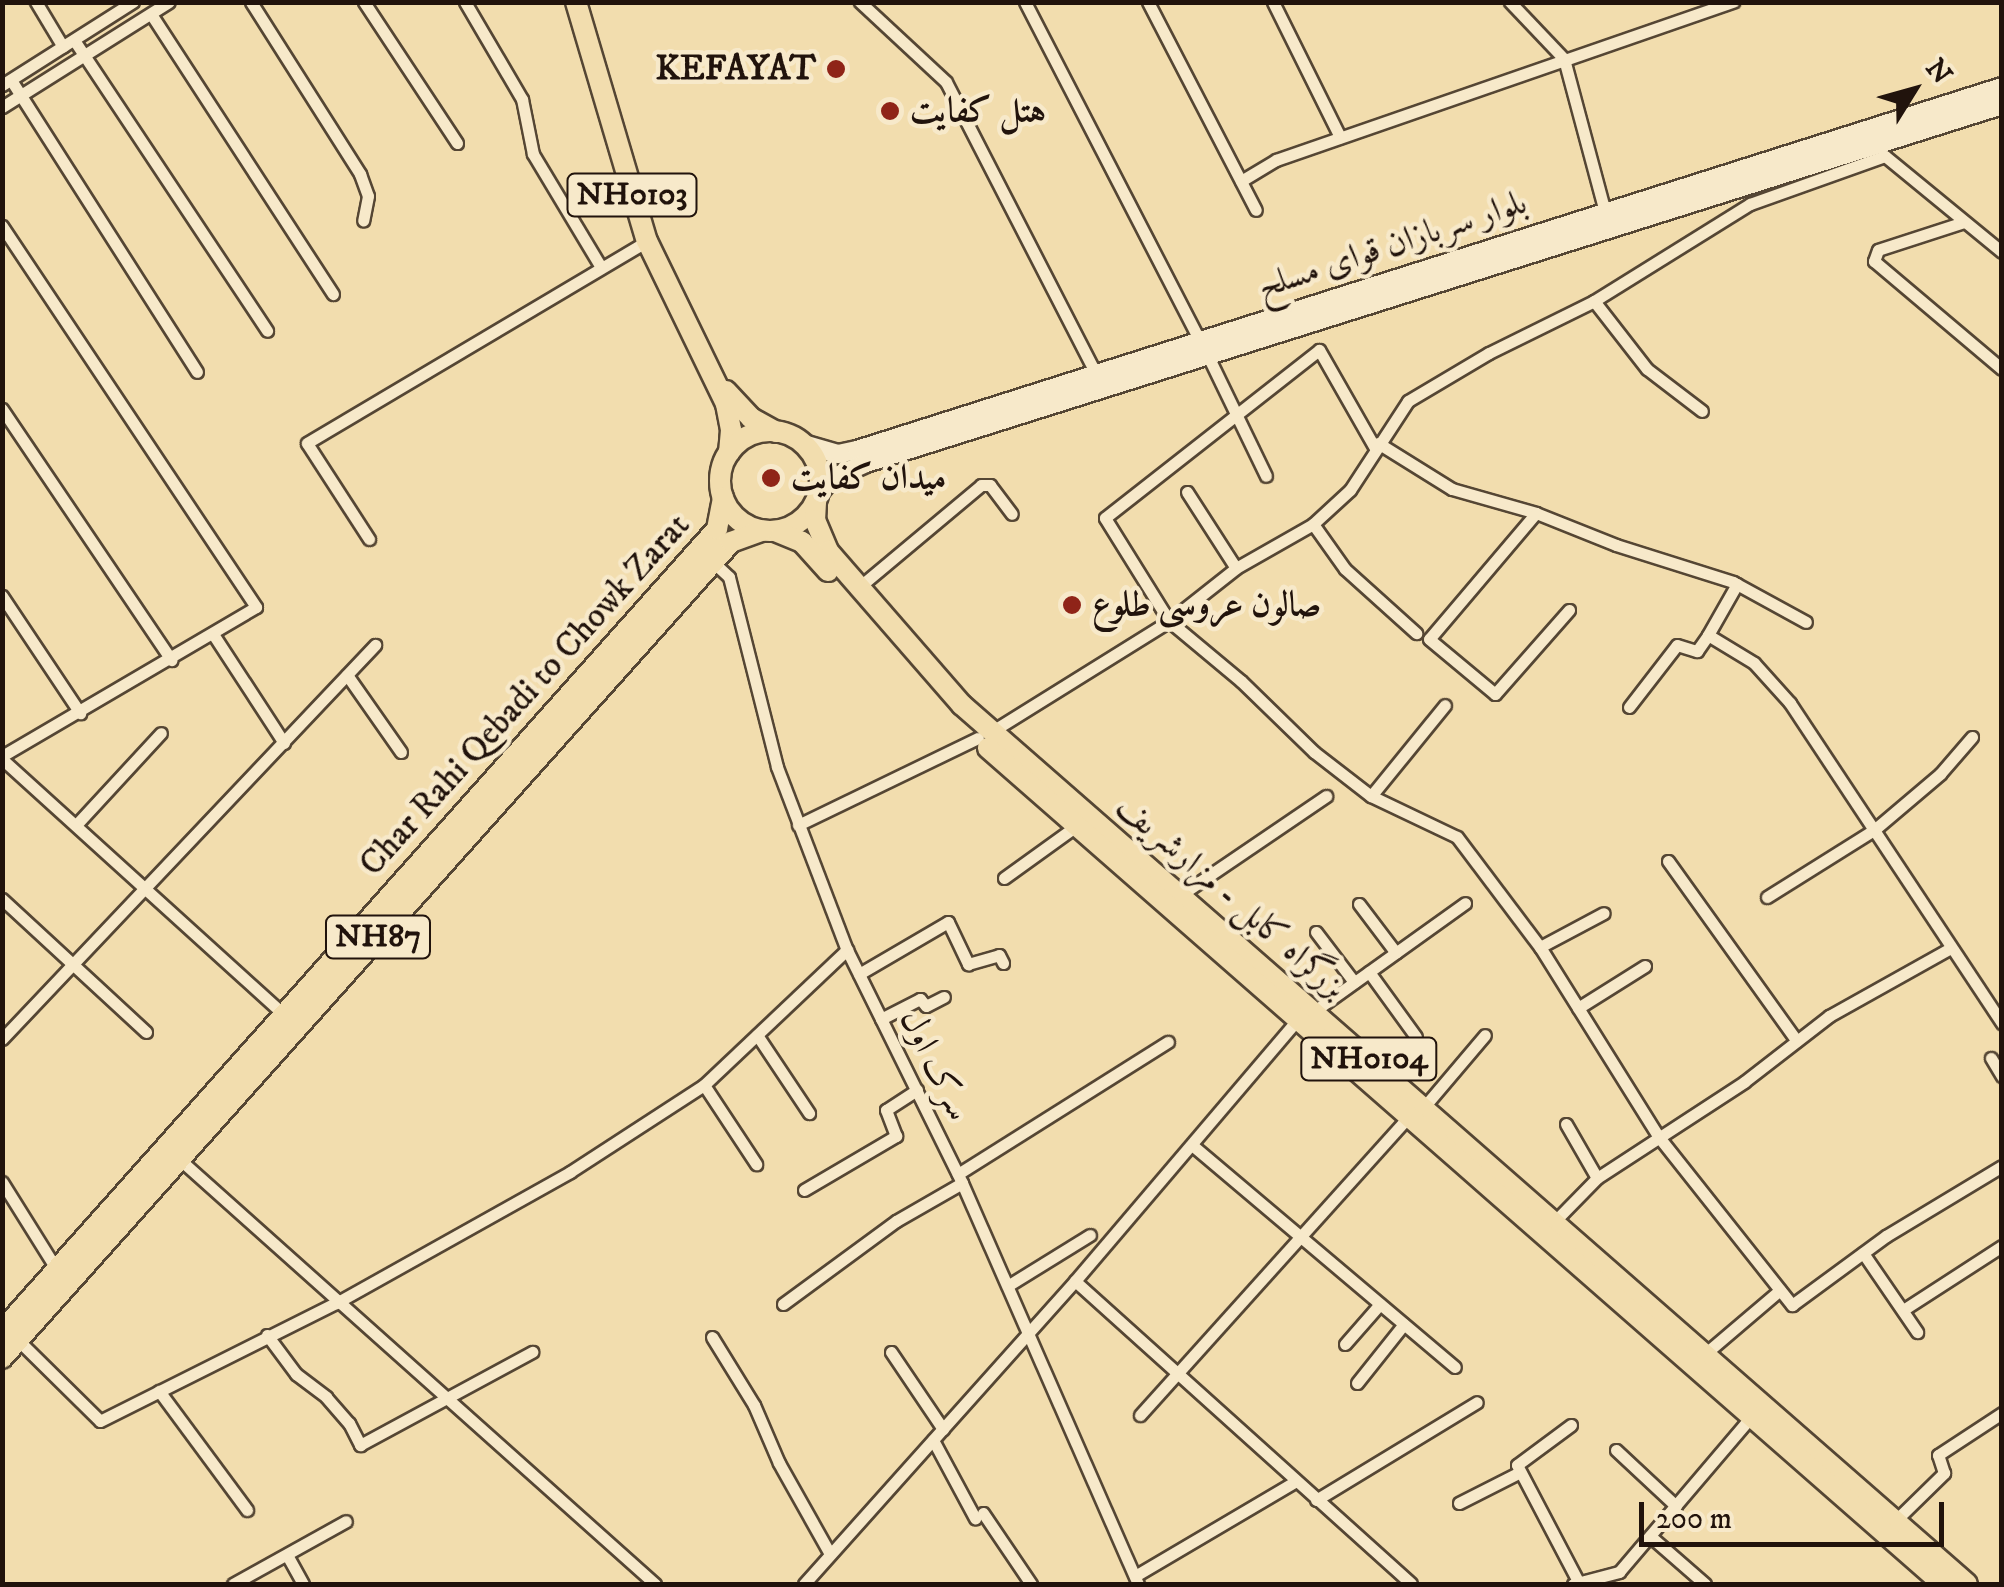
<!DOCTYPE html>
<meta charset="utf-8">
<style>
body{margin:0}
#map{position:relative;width:2004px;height:1587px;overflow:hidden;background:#f2ddae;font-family:"IM FELL DW Pica",Amiri,serif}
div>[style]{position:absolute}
.roads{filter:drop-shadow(2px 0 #554634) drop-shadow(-2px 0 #554634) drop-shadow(0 2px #554634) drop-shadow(0 -2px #554634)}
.minor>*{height:11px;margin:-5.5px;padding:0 5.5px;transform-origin:5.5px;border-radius:5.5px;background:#f7e9ca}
.secondary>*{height:18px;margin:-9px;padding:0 9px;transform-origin:9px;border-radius:9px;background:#f7e9ca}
.trunk>*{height:20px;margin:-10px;padding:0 10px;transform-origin:10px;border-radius:10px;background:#f2ddae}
.trunk>.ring{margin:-10px;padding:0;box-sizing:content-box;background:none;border:20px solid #f2ddae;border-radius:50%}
.dots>*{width:28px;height:28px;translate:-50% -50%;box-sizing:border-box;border:5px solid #f7e9ca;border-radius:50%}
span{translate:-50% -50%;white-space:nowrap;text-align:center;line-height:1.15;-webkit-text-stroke:9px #f7e9ca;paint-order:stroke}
.shield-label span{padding:2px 8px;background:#f7e9ca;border:2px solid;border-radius:8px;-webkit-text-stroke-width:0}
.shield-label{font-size:32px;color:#21130c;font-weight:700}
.poi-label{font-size:35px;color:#21130c;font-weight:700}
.right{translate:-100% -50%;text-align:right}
.left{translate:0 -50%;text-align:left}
.street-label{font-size:35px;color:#21130c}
.frame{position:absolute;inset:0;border:5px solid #21130c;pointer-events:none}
.north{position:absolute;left:1864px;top:40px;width:100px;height:100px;-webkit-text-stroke:8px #f7e9ca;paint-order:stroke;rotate:53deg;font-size:28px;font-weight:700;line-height:40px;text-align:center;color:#21130c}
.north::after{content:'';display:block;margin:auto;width:35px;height:45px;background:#21130c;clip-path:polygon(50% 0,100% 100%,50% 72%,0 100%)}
.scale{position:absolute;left:1639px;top:1502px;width:305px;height:45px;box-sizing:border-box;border:5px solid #21130c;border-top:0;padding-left:12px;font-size:30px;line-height:35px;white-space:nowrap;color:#21130c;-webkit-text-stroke:8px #f7e9ca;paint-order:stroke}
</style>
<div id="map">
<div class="roads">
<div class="minor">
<div style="left:36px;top:2px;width:52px;rotate:59deg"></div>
<div style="left:251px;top:2px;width:204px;rotate:57.6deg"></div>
<div style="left:360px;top:174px;width:23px;rotate:70deg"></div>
<div style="left:368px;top:196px;width:25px;rotate:101deg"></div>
<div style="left:364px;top:2px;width:169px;rotate:56.6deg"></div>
<div style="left:465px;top:2px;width:113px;rotate:59.6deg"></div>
<div style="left:522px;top:99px;width:56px;rotate:78.7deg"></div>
<div style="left:533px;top:154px;width:132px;rotate:59deg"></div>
<div style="left:860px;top:2px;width:117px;rotate:42.9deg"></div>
<div style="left:946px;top:82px;width:328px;rotate:62.8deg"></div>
<div style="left:1025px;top:2px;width:382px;rotate:62.7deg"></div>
<div style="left:1148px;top:2px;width:234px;rotate:62.6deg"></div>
<div style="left:1273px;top:2px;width:151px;rotate:63.6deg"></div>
<div style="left:1510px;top:2px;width:79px;rotate:46.5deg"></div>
<div style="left:1564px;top:59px;width:158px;rotate:75deg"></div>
<div style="left:151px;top:14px;width:334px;rotate:57deg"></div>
<div style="left:74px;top:40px;width:349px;rotate:56.4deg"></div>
<div style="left:11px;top:80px;width:346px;rotate:57.5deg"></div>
<div style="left:2px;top:85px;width:155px;rotate:-32.4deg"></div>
<div style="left:2px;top:107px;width:197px;rotate:-32.2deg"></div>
<div style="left:1241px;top:181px;width:41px;rotate:-31deg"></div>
<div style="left:1276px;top:160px;width:484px;rotate:-19.1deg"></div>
<div style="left:1964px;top:222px;width:90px;rotate:162deg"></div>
<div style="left:1878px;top:250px;width:12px;rotate:110deg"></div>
<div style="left:1874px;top:261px;width:167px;rotate:40.2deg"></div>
<div style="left:2px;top:226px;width:458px;rotate:56.3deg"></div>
<div style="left:256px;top:607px;width:294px;rotate:149.6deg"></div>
<div style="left:1594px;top:301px;width:86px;rotate:52.1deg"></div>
<div style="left:1647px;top:369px;width:69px;rotate:37.4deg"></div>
<div style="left:1208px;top:356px;width:133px;rotate:64.2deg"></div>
<div style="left:2px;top:409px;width:303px;rotate:56deg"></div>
<div style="left:1378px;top:443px;width:87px;rotate:31.9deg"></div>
<div style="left:1452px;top:489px;width:87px;rotate:15.9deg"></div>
<div style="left:1536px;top:513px;width:86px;rotate:21.8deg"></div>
<div style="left:1616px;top:545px;width:123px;rotate:17.5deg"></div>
<div style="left:1733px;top:582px;width:83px;rotate:28.7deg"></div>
<div style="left:1375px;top:448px;width:113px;rotate:-119.7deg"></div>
<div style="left:1319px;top:350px;width:272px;rotate:141.9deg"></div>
<div style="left:1105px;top:518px;width:121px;rotate:58.1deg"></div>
<div style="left:1169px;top:621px;width:94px;rotate:39.8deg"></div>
<div style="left:1241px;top:681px;width:102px;rotate:44.2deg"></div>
<div style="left:1314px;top:752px;width:72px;rotate:37.7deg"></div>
<div style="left:1371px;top:796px;width:95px;rotate:25.5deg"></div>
<div style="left:1457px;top:837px;width:138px;rotate:53deg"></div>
<div style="left:1540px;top:947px;width:223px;rotate:58deg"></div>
<div style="left:1658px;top:1136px;width:216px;rotate:51.6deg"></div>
<div style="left:1792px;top:1305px;width:117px;rotate:-36.3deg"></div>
<div style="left:1886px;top:1236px;width:135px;rotate:-31.1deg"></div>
<div style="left:1187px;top:492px;width:90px;rotate:57.2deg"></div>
<div style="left:1536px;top:513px;width:165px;rotate:130.3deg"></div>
<div style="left:1429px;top:639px;width:86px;rotate:39.8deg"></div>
<div style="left:1495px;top:694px;width:112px;rotate:-48.6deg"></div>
<div style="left:1313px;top:524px;width:55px;rotate:54.6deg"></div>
<div style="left:1345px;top:569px;width:96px;rotate:42deg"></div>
<div style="left:369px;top:539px;width:114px;rotate:-122.9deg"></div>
<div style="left:307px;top:443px;width:395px;rotate:-30.7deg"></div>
<div style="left:713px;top:562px;width:22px;rotate:43deg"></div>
<div style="left:729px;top:577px;width:196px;rotate:75.8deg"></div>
<div style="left:777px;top:767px;width:196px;rotate:69.1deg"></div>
<div style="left:847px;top:950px;width:260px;rotate:63.7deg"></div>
<div style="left:962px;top:1183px;width:438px;rotate:66.3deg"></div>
<div style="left:1737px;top:584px;width:59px;rotate:119.6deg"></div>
<div style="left:1708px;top:635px;width:54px;rotate:31.3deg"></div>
<div style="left:1754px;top:663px;width:54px;rotate:48deg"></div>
<div style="left:1790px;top:703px;width:384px;rotate:56.5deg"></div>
<div style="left:858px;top:588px;width:160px;rotate:-39.9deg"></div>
<div style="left:981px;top:485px;width:9px"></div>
<div style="left:990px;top:485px;width:36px;rotate:53deg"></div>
<div style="left:2px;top:596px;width:141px;rotate:56.3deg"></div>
<div style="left:213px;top:634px;width:130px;rotate:56.9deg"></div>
<div style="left:347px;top:675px;width:94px;rotate:55deg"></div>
<div style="left:1629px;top:707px;width:78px;rotate:-52.3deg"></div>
<div style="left:1677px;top:645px;width:21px;rotate:17deg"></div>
<div style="left:1697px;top:651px;width:19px;rotate:-55deg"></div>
<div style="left:991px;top:732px;width:210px;rotate:-31.9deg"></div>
<div style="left:1169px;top:621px;width:85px;rotate:-38.3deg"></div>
<div style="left:1236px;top:568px;width:89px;rotate:-29.7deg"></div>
<div style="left:1313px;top:524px;width:50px;rotate:-42.6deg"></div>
<div style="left:1350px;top:490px;width:106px;rotate:-56.9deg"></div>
<div style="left:1408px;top:401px;width:94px;rotate:-30.7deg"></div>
<div style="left:1489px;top:353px;width:117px;rotate:-26.3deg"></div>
<div style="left:1594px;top:301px;width:184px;rotate:-31.9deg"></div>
<div style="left:1750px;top:204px;width:143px;rotate:-19.6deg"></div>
<div style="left:1885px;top:156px;width:151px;rotate:39.4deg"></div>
<div style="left:2px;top:759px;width:381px;rotate:42.2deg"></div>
<div style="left:1371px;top:796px;width:117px;rotate:-50.9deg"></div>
<div style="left:76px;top:825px;width:125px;rotate:-47.3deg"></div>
<div style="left:798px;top:825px;width:200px;rotate:-25.8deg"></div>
<div style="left:1668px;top:861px;width:221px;rotate:54.4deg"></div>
<div style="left:1004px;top:878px;width:89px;rotate:-35.8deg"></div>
<div style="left:1179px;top:896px;width:178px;rotate:-34.2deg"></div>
<div style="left:1767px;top:897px;width:126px;rotate:-32.1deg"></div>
<div style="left:1874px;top:830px;width:87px;rotate:-40.3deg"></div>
<div style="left:1940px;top:774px;width:49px;rotate:-49.1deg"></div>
<div style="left:2px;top:899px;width:196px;rotate:42.7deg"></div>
<div style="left:1359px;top:904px;width:61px;rotate:52.9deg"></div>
<div style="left:1316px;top:932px;width:63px;rotate:52.8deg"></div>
<div style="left:1540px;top:947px;width:72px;rotate:-28deg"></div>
<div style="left:1369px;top:972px;width:80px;rotate:54.1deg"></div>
<div style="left:859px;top:974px;width:103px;rotate:-30.3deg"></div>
<div style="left:948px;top:922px;width:47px;rotate:64.5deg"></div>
<div style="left:968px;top:964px;width:32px;rotate:-16deg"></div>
<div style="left:999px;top:955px;width:9px;rotate:63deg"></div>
<div style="left:1578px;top:1008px;width:79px;rotate:-32.1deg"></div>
<div style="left:1313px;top:1012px;width:187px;rotate:-35.6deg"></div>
<div style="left:881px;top:1019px;width:44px;rotate:-27.1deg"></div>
<div style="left:920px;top:999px;width:9px;rotate:49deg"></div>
<div style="left:926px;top:1006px;width:20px;rotate:-27deg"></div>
<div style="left:757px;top:1035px;width:94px;rotate:56.3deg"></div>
<div style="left:2px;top:1039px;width:543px;rotate:-46.57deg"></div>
<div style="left:1991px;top:1058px;width:21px;rotate:59deg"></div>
<div style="left:704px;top:1085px;width:95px;rotate:56.6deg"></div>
<div style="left:1424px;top:1107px;width:94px;rotate:-49.7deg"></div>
<div style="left:1566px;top:1124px;width:62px;rotate:60.1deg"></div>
<div style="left:1192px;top:1145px;width:344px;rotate:40.2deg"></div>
<div style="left:177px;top:1157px;width:641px;rotate:41.77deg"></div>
<div style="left:958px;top:1174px;width:248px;rotate:-32.2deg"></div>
<div style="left:2px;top:1182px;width:104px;rotate:58deg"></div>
<div style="left:804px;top:1190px;width:107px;rotate:-30.4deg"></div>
<div style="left:896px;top:1136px;width:28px;rotate:-111deg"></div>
<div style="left:886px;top:1110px;width:37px;rotate:-33deg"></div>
<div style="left:1552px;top:1224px;width:64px;rotate:-45.6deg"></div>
<div style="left:1597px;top:1178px;width:176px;rotate:-33.1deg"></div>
<div style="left:1744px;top:1082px;width:108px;rotate:-37.8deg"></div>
<div style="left:1829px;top:1016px;width:137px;rotate:-29.2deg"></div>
<div style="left:1863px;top:1253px;width:96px;rotate:55.6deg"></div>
<div style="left:1075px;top:1281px;width:452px;rotate:42deg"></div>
<div style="left:1009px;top:1285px;width:95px;rotate:-31.7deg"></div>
<div style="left:783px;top:1304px;width:140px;rotate:-36.3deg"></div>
<div style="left:896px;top:1221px;width:76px;rotate:-29.9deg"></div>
<div style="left:1903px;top:1310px;width:118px;rotate:-32.9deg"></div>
<div style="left:267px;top:1335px;width:49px;rotate:53.4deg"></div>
<div style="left:296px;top:1374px;width:38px;rotate:37deg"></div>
<div style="left:326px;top:1397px;width:35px;rotate:49deg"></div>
<div style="left:349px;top:1423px;width:25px;rotate:63deg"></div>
<div style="left:360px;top:1445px;width:196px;rotate:-28.4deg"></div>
<div style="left:712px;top:1337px;width:80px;rotate:58.3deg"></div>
<div style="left:754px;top:1405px;width:63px;rotate:66.7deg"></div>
<div style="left:779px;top:1463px;width:104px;rotate:60.7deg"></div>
<div style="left:18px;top:1340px;width:115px;rotate:44.6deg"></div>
<div style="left:100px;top:1421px;width:264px;rotate:-26.6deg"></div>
<div style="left:336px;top:1303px;width:268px;rotate:-29.2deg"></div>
<div style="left:570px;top:1172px;width:160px;rotate:-33deg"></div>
<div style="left:704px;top:1085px;width:197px;rotate:-43.4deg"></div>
<div style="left:1345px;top:1344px;width:53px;rotate:-48.8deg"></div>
<div style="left:891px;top:1352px;width:93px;rotate:56deg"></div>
<div style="left:1706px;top:1353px;width:97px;rotate:-40.4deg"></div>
<div style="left:1357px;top:1383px;width:75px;rotate:-51.5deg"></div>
<div style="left:159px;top:1391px;width:148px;rotate:53.5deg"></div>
<div style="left:1140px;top:1415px;width:402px;rotate:-48deg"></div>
<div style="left:1571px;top:1425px;width:67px;rotate:143.5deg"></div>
<div style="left:1517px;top:1465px;width:133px;rotate:62.3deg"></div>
<div style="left:933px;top:1440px;width:89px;rotate:61.7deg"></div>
<div style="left:1616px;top:1450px;width:82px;rotate:43deg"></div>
<div style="left:1316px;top:1500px;width:188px;rotate:-31.3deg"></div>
<div style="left:1459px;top:1503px;width:68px;rotate:-26.9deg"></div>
<div style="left:983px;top:1513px;width:86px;rotate:55.9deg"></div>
<div style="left:1895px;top:1521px;width:69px;rotate:-44.4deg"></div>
<div style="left:1944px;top:1473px;width:19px;rotate:-108deg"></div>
<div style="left:1938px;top:1455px;width:77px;rotate:-33.3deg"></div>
<div style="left:1650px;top:1536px;width:73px;rotate:41.1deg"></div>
<div style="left:287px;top:1555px;width:33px;rotate:61deg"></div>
<div style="left:1135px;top:1576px;width:187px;rotate:-30.5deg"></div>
<div style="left:233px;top:1584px;width:129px;rotate:-29.1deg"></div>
<div style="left:804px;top:1584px;width:407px;rotate:-48.2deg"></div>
<div style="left:1075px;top:1281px;width:344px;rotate:-49.6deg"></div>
<div style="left:1573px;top:1584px;width:48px;rotate:-14.6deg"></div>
<div style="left:1619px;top:1572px;width:205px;rotate:-49.6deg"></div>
</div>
<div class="secondary">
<div style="left:803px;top:444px;width:36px;rotate:16deg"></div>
<div style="left:838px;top:454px;width:19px;rotate:-12deg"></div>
<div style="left:857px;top:450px;width:1201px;rotate:-17.59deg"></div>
<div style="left:818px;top:494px;width:19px;rotate:-51deg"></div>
<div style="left:830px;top:479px;width:36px;rotate:-24deg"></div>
<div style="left:863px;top:464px;width:1194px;rotate:-17.49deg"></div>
</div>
<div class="trunk">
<div style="left:576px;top:2px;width:249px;rotate:73.5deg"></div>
<div style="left:647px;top:241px;width:181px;rotate:64.1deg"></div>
<div style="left:726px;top:404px;width:26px;rotate:79deg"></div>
<div style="left:731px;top:430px;width:23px;rotate:95deg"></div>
<div style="left:726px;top:391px;width:37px;rotate:47deg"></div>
<div style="left:751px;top:418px;width:29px;rotate:29deg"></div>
<div class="ring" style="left:720px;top:431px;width:80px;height:80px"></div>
<div style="left:816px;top:502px;width:18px;rotate:93deg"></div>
<div style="left:815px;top:520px;width:34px;rotate:67deg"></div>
<div style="left:828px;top:551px;width:204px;rotate:49deg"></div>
<div style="left:962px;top:705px;width:1335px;rotate:41.17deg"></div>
<div style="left:775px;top:531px;width:29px;rotate:22deg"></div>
<div style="left:802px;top:542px;width:39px;rotate:48deg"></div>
<div style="left:988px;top:748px;width:1269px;rotate:41.2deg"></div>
<div style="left:2px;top:1331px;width:1074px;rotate:-48.28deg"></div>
<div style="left:717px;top:529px;width:32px;rotate:-79deg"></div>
<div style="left:2px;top:1358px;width:1094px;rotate:-48.22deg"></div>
<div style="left:731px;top:542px;width:33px;rotate:-20deg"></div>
</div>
</div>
<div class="dots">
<div style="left:836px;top:69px;background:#8f2418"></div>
<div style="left:890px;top:111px;background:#8f2418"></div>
<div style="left:771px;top:478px;background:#8f2418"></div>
<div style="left:1072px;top:605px;background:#8f2418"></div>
</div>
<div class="shield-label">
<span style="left:632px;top:195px">NH0103</span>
<span style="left:378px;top:937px">NH87</span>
<span style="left:1369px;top:1059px">NH0104</span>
</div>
<div class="poi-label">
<span class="right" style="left:816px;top:69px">KEFAYAT</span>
<span class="left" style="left:910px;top:111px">هتل کفایت</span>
<span class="left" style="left:791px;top:478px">میدان کفایت</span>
<span class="left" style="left:1092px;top:605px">صالون عروسی طلوع</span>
</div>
<div class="street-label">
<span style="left:1392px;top:245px;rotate:-18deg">بلوار سربازان قوای مسلح</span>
<span style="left:525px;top:695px;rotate:-48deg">Char Rahi Qebadi to Chowk Zarat</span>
<span style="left:1231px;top:897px;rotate:41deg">بزرگراه کابل - مزارشریف</span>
<span style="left:935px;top:1065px;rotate:64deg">سرک اول</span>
</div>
<div class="frame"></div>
<div class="north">N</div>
<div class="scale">200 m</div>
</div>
